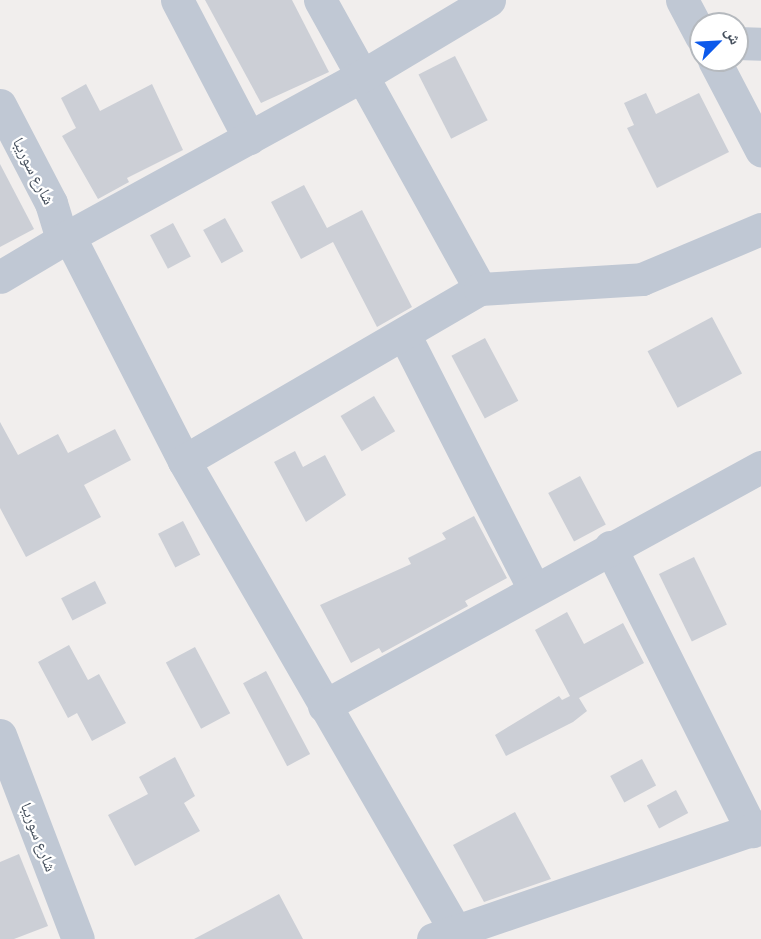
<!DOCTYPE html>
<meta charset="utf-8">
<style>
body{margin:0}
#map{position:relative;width:761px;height:939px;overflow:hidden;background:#f1eeed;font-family:"Archivo Narrow","Noto Naskh Arabic",sans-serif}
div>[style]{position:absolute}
.building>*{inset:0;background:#cccfd6;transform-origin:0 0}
.minor>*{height:33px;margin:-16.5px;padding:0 16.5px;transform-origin:16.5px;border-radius:16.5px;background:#c0c8d4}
span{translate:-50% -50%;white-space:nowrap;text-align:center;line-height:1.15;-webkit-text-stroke:4.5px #fff;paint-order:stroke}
.street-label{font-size:16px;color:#454f5c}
.north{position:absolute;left:689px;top:12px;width:60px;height:60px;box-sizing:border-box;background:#fff;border:2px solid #b5b9be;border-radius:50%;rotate:66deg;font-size:16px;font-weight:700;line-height:24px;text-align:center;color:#454f5c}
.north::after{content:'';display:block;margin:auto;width:21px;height:27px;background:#0d5aeb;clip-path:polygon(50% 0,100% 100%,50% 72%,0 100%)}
</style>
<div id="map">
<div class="building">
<div style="clip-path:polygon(205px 0,292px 0,329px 72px,261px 103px)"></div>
<div style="left:455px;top:56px;width:72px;height:41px;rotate:63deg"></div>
<div style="clip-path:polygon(86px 84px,100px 111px,152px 84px,183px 150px,127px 178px,129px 182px,98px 199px,62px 136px,76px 128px,61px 98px)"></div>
<div style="clip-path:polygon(646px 93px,656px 114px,699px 93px,729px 152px,657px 188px,627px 128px,634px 125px,624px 103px)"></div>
<div style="clip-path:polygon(0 164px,34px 229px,0 247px)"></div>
<div style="clip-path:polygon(304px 185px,327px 228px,362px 210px,412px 307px,377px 327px,333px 242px,301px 259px,271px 202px)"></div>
<div style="left:225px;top:218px;width:38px;height:25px;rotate:61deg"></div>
<div style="left:173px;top:223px;width:38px;height:26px;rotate:62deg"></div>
<div style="left:712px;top:317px;width:64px;height:73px;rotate:62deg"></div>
<div style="left:485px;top:338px;width:71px;height:38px;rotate:62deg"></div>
<div style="left:374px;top:396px;width:41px;height:39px;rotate:59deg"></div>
<div style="clip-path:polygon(0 422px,18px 455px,58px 434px,68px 453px,115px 429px,131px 460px,84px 485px,101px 517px,26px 557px,0 508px)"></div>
<div style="clip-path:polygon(295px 451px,303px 467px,325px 455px,346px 495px,306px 522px,274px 462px)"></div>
<div style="left:580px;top:476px;width:55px;height:36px;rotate:62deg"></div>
<div style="clip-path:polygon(474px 516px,507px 578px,465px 601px,468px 606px,382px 653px,379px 648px,351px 663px,320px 605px,411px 564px,408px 558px,446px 539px,442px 533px)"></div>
<div style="left:183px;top:521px;width:38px;height:28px;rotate:63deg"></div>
<div style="left:694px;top:557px;width:75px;height:39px;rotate:64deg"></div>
<div style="left:95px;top:581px;width:25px;height:38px;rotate:63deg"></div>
<div style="clip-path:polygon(567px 612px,584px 644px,623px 623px,644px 663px,579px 698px,587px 711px,573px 722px,506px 756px,495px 735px,559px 696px,562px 700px,570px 696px,535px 630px)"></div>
<div style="clip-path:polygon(69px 645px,88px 680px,99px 674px,126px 723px,92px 741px,77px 713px,68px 718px,38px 662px)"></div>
<div style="left:195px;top:647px;width:75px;height:33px;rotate:62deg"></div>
<div style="left:266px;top:671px;width:94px;height:26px;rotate:62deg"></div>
<div style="clip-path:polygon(175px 757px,195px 796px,184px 803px,200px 831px,135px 866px,108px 815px,148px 794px,139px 777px)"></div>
<div style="left:642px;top:759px;width:30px;height:36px;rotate:62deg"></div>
<div style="left:676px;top:790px;width:26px;height:33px;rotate:62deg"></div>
<div style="clip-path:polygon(515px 812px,551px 879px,484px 902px,453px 845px)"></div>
<div style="clip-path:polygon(19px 854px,48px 926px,14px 939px,0 939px,0 862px)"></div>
<div style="clip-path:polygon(279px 894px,303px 939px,194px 939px)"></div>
</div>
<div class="minor">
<div style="left:177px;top:0;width:156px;rotate:62.4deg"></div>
<div style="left:320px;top:0;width:330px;rotate:61deg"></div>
<div style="left:682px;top:0;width:41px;rotate:62.2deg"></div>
<div style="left:737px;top:43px;width:24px;rotate:2deg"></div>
<div style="left:714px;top:60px;width:102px;rotate:62.4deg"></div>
<div style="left:0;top:105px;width:110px;rotate:62.5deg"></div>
<div style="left:51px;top:203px;width:39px;rotate:73deg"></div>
<div style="left:62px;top:240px;width:72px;rotate:149.2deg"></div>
<div style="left:69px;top:236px;width:253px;rotate:62.9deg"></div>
<div style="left:184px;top:461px;width:544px;rotate:59.99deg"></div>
<div style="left:62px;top:240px;width:342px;rotate:-28.7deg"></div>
<div style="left:362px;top:76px;width:148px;rotate:-30.9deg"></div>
<div style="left:405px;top:336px;width:284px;rotate:63deg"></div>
<div style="left:184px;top:461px;width:342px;rotate:-30.2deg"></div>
<div style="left:480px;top:289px;width:162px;rotate:-3.5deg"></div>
<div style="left:642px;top:279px;width:129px;rotate:-22.8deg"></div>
<div style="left:610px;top:547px;width:318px;rotate:63.4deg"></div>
<div style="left:324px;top:706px;width:498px;rotate:-28.7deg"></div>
<div style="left:0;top:735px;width:218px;rotate:69.1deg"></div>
<div style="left:433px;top:939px;width:347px;rotate:-18.9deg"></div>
</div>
<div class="street-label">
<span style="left:34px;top:171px;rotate:63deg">شارع سوريبا</span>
<span style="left:39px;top:837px;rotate:69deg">شارع سوريبا</span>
</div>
<div class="north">ش</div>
</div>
